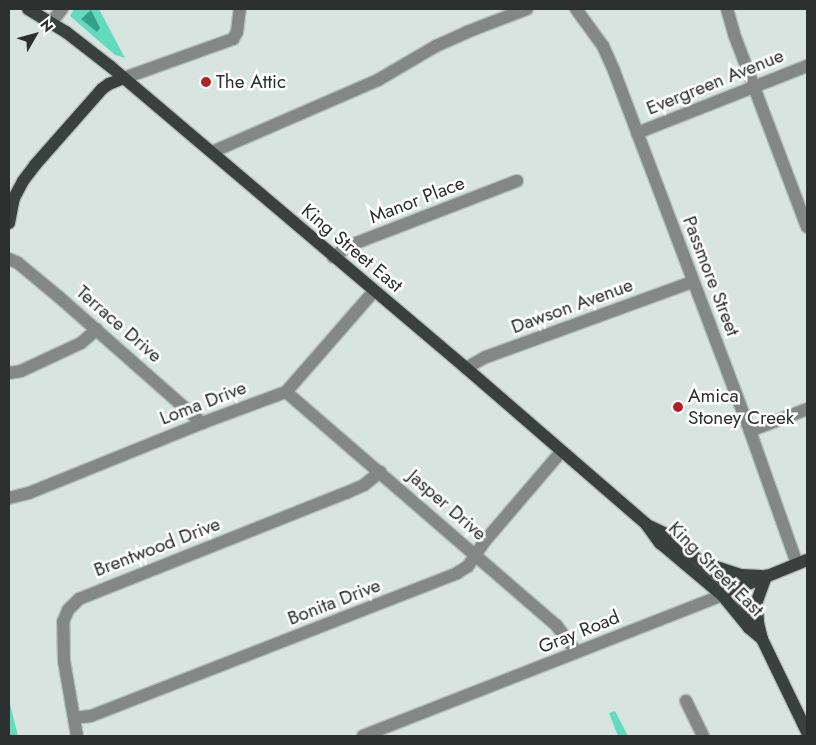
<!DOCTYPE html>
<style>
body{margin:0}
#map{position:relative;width:816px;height:745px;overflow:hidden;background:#d8e4e0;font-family:Jost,sans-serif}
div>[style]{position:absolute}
.green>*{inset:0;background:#62dabe}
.water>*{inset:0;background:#369f89}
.roads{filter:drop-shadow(1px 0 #b5c0bc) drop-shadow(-1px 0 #b5c0bc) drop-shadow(0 1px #b5c0bc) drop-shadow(0 -1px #b5c0bc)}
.minor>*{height:12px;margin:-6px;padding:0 6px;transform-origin:6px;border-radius:6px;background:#838886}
.major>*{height:12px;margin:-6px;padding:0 6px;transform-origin:6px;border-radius:6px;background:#39413e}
.dots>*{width:14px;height:14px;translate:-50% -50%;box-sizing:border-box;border:2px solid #fff;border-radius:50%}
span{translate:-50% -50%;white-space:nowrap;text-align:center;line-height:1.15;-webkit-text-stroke:5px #fff;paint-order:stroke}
.poi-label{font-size:19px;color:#2b2f2e}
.left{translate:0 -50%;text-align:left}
.street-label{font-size:19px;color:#2b2f2e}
.frame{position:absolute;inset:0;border:10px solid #2b2f2e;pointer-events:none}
.north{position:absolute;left:10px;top:10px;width:50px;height:50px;-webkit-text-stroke:4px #fff;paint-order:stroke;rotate:52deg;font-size:14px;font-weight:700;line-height:20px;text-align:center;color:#2b2f2e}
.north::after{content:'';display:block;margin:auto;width:18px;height:22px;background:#2b2f2e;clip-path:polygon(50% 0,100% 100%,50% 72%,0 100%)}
</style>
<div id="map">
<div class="green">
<div style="clip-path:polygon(74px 9px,99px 9px,125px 58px,115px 55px,70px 16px)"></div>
<div style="clip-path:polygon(9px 697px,10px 704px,18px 736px,9px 736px)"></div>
<div style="clip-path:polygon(615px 711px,628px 736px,618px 736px,609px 713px)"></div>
</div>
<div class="water">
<div style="clip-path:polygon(91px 10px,100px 28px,97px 32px,81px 19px)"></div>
</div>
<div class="roads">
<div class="minor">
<div style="left:576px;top:9px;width:46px;rotate:53.9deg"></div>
<div style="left:603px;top:46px;width:27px;rotate:66deg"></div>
<div style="left:614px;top:71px;width:385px;rotate:69.3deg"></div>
<div style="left:750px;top:431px;width:141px;rotate:70.5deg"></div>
<div style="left:727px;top:9px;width:26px;rotate:74deg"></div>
<div style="left:734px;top:34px;width:206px;rotate:69.3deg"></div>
<div style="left:51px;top:23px;width:18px;rotate:-52deg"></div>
<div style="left:124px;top:78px;width:116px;rotate:-19.7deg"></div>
<div style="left:233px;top:39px;width:8px;rotate:-60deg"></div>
<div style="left:237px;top:32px;width:23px;rotate:-83deg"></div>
<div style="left:637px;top:133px;width:183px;rotate:-21.5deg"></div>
<div style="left:212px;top:152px;width:181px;rotate:-23.4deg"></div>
<div style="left:378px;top:80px;width:67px;rotate:-30.4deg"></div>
<div style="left:436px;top:46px;width:34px;rotate:-24deg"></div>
<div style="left:467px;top:32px;width:64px;rotate:-21deg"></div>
<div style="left:333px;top:257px;width:22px;rotate:-34deg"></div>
<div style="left:351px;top:245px;width:178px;rotate:-21.1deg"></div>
<div style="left:9px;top:259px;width:10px;rotate:24deg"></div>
<div style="left:18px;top:263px;width:53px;rotate:39.7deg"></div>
<div style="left:59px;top:297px;width:191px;rotate:41.4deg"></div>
<div style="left:466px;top:368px;width:23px;rotate:-29deg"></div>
<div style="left:486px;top:357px;width:219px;rotate:-20deg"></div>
<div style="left:9px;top:373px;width:12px;rotate:-9deg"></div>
<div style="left:21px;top:371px;width:66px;rotate:-25deg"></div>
<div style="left:81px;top:343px;width:21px;rotate:-41deg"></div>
<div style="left:286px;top:392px;width:357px;rotate:40.8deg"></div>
<div style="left:556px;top:625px;width:34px;rotate:53deg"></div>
<div style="left:750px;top:431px;width:61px;rotate:-21.1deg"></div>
<div style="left:9px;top:498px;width:21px;rotate:-14deg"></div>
<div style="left:29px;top:493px;width:187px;rotate:-22deg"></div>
<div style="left:202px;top:423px;width:90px;rotate:-20.3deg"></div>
<div style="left:286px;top:392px;width:134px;rotate:-48.9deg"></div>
<div style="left:686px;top:701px;width:39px;rotate:64deg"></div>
<div style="left:74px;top:718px;width:17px;rotate:-7deg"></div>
<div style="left:91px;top:716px;width:393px;rotate:-21.3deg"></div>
<div style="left:457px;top:573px;width:13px;rotate:-32deg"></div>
<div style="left:468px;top:566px;width:29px;rotate:-56deg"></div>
<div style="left:484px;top:542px;width:118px;rotate:-49.5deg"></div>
<div style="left:77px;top:736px;width:76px;rotate:-99.8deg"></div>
<div style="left:64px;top:661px;width:39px;rotate:-91deg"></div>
<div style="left:63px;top:622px;width:13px;rotate:-67deg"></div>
<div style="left:68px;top:610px;width:16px;rotate:-45deg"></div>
<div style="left:79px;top:599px;width:287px;rotate:-21.7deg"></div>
<div style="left:346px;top:493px;width:20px;rotate:-24deg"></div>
<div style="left:364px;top:485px;width:21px;rotate:-39deg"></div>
<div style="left:363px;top:736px;width:386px;rotate:-21.4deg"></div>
</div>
<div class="major">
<div style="left:28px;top:9px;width:44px;rotate:31.2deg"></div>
<div style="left:66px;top:32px;width:57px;rotate:37.9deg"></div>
<div style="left:111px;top:67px;width:465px;rotate:40.3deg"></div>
<div style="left:466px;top:368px;width:238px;rotate:40.9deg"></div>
<div style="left:646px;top:524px;width:24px;rotate:54deg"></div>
<div style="left:660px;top:543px;width:81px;rotate:40deg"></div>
<div style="left:722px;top:595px;width:43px;rotate:50.7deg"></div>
<div style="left:749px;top:628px;width:17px;rotate:40deg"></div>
<div style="left:9px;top:223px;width:25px;rotate:-79deg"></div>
<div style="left:14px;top:198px;width:19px;rotate:-62deg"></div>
<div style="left:23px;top:181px;width:20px;rotate:-53deg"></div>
<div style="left:35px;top:165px;width:101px;rotate:-48.6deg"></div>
<div style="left:102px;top:89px;width:9px;rotate:-36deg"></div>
<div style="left:109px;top:84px;width:16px;rotate:-22deg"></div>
<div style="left:649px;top:526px;width:21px;rotate:25deg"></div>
<div style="left:668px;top:535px;width:85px;rotate:39.3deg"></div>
<div style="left:734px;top:589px;width:42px;rotate:54.8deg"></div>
<div style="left:758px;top:623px;width:16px;rotate:76deg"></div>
<div style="left:762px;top:639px;width:103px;rotate:64.2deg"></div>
<div style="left:710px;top:565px;width:33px;rotate:18deg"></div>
<div style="left:741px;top:575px;width:20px;rotate:3deg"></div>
<div style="left:726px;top:593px;width:87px;rotate:-22.2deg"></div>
<div style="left:758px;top:622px;width:21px;rotate:-93deg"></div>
<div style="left:757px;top:601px;width:27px;rotate:-70deg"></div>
</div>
</div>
<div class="dots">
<div style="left:206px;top:82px;background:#b22124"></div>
<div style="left:678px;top:407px;background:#b22124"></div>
</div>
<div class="poi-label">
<span class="left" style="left:216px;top:82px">The Attic</span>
<span class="left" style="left:688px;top:407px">Amica<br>Stoney Creek</span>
</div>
<div class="street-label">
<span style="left:715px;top:82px;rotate:-22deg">Evergreen Avenue</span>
<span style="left:417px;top:200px;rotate:-21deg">Manor Place</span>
<span style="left:352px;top:248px;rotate:40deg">King Street East</span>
<span style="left:711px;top:276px;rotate:69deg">Passmore Street</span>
<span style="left:572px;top:306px;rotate:-20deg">Dawson Avenue</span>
<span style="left:119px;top:324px;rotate:41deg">Terrace Drive</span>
<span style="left:203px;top:403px;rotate:-21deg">Loma Drive</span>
<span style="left:447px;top:505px;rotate:41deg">Jasper Drive</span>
<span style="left:157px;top:547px;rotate:-21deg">Brentwood Drive</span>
<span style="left:716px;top:569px;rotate:45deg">King Street East</span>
<span style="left:334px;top:602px;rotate:-21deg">Bonita Drive</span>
<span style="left:579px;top:632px;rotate:-22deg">Gray Road</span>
</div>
<div class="frame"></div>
<div class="north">N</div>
</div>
